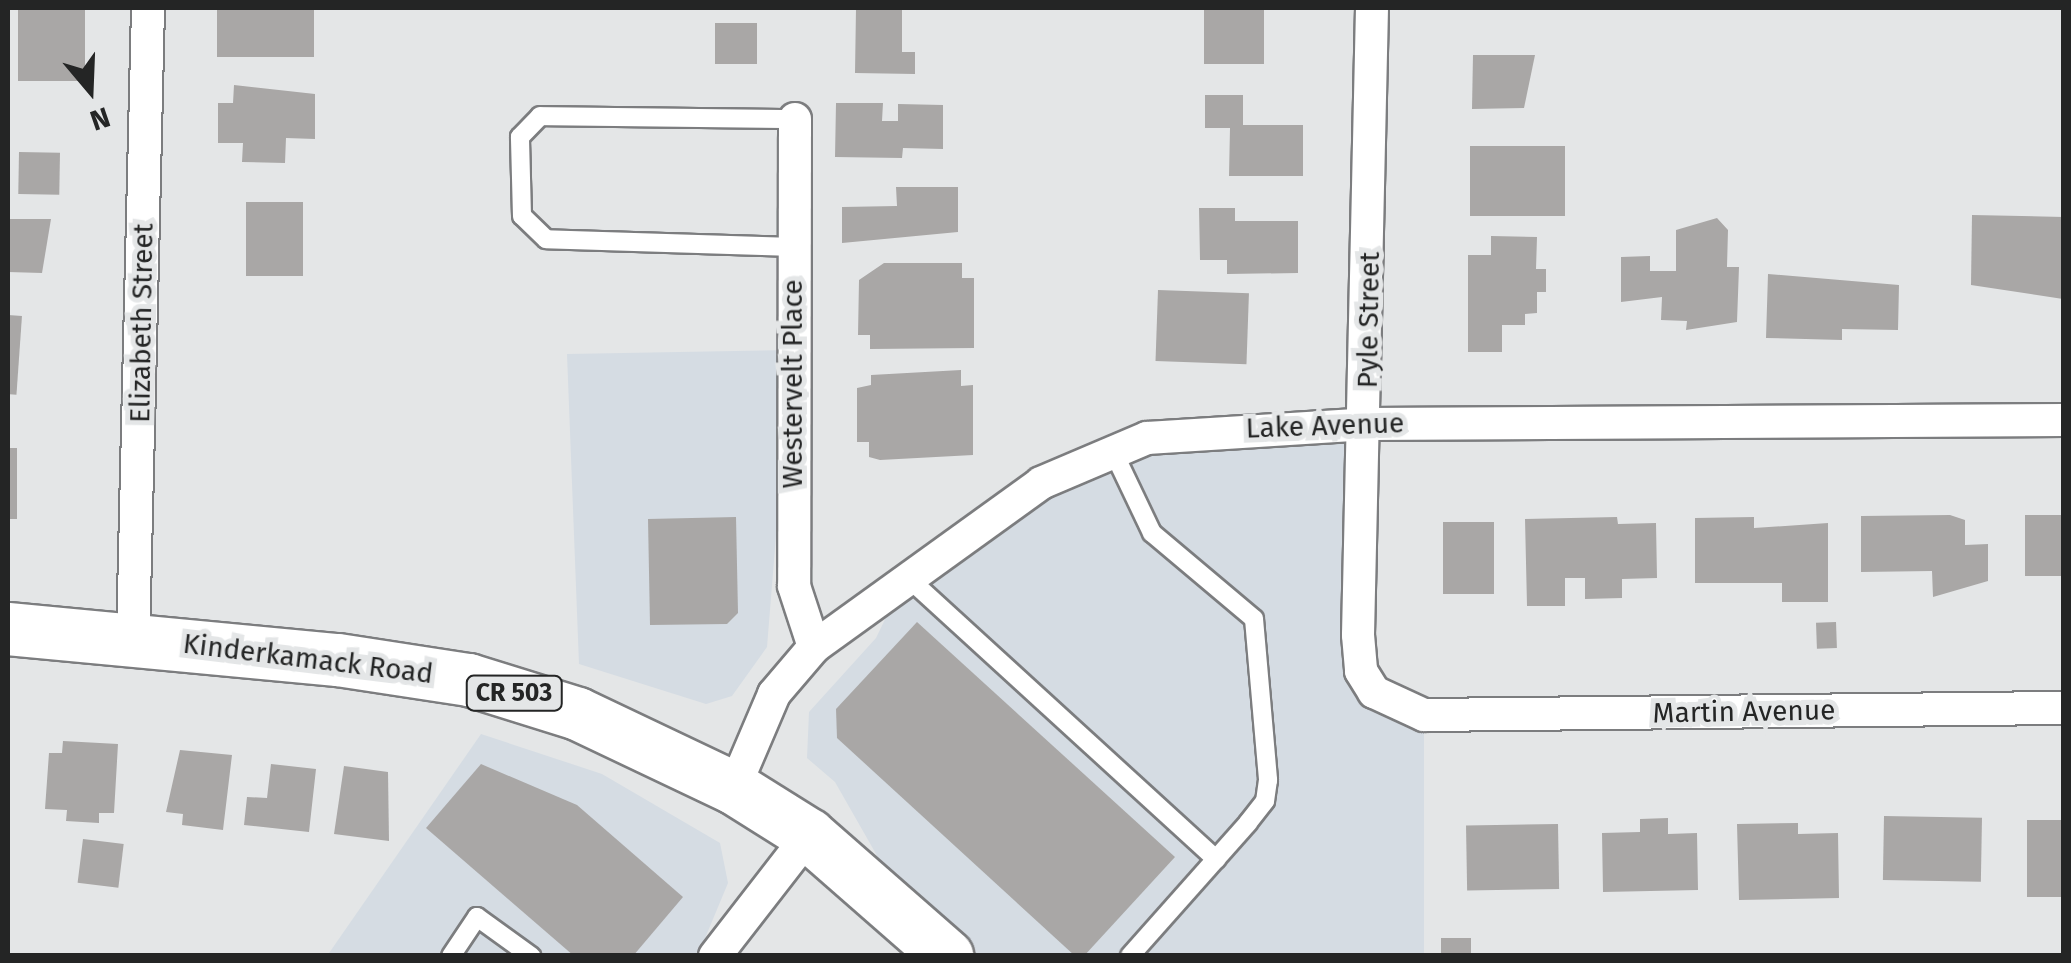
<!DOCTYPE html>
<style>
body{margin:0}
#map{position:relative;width:2071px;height:963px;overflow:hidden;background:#e4e6e7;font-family:"Fira Sans",sans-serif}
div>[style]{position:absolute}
.built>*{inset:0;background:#d5dce3}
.building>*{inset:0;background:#a9a7a6;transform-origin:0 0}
.roads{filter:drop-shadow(2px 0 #7c7d7f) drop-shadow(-2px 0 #7c7d7f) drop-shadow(0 2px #7c7d7f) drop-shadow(0 -2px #7c7d7f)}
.lane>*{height:18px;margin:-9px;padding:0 9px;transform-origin:9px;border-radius:9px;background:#fff}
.street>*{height:32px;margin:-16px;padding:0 16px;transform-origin:16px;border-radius:16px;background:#fff}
.primary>*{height:52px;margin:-26px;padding:0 26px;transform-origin:26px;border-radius:26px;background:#fff}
span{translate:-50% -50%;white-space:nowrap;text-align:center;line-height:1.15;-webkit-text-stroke:10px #e4e6e7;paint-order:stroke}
.shield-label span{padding:2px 8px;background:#e4e6e7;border:2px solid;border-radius:8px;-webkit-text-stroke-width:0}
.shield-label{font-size:25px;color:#242525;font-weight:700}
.street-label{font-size:28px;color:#242525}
.frame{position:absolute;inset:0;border:10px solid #242525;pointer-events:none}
.north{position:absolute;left:40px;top:40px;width:100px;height:100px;-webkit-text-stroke:8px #e4e6e7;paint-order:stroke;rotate:161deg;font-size:28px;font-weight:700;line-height:40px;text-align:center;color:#242525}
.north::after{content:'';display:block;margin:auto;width:35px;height:45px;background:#242525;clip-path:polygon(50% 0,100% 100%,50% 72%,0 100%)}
</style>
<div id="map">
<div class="built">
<div style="clip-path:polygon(791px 350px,767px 647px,732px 696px,706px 704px,579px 664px,567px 354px)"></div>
<div style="clip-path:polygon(1368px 424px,1361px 671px,1424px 715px,1424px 955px,947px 955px,916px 924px,835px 782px,807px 758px,809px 712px,876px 638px,906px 576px,1112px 449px)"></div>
<div style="clip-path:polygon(481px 734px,602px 774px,720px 843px,728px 883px,698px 955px,327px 956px)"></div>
</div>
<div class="building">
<div style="left:18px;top:8px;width:67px;height:73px"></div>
<div style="left:217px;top:8px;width:97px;height:49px"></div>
<div style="clip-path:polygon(856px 8px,902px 8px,902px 52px,915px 52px,915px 74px,855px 73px)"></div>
<div style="left:1204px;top:8px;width:60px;height:56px"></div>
<div style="left:715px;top:23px;width:42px;height:41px"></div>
<div style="clip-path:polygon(1473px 55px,1535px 55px,1524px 108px,1472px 109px)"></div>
<div style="clip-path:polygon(234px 85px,315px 94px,315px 139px,286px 138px,285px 163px,242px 162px,243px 143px,218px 143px,218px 103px,233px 103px)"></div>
<div style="clip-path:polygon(1205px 95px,1243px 95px,1243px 125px,1303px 125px,1303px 176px,1229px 176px,1230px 128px,1205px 128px)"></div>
<div style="clip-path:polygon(836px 103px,883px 103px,882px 121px,898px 121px,898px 104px,943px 105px,943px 149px,903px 148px,902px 158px,835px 157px)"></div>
<div style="left:1470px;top:146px;width:95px;height:70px"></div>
<div style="left:19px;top:152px;width:41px;height:42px;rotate:1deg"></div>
<div style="clip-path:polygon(896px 187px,958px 187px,958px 232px,842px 243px,842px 207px,897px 206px)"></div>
<div style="left:303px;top:202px;width:74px;height:57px;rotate:90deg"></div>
<div style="clip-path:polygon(1199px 208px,1235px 208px,1235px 221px,1298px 221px,1298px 273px,1227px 274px,1227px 260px,1200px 260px)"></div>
<div style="clip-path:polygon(1972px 215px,2064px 217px,2063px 299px,1971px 285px)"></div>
<div style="clip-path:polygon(1717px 218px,1728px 230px,1727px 267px,1739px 267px,1737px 322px,1686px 330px,1687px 321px,1661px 320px,1662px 297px,1621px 302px,1621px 257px,1650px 256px,1650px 271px,1676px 271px,1676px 230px)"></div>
<div style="clip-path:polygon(8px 219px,51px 219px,42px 273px,8px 272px)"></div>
<div style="clip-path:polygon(1491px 236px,1537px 237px,1536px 269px,1546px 269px,1546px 292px,1537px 292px,1537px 313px,1525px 314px,1525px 325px,1502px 325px,1502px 352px,1468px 352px,1468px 255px,1491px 255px)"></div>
<div style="clip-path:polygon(884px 263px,962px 263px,962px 278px,974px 278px,974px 348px,870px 349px,870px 335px,858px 335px,859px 280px)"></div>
<div style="clip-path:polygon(1768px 274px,1899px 285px,1898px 330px,1842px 329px,1842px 340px,1766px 338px)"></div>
<div style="left:1158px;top:290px;width:91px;height:71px;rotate:2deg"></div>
<div style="left:8px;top:315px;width:14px;height:79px;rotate:4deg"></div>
<div style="clip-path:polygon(961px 370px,961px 386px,973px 385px,973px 455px,880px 460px,869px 457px,869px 442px,857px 442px,857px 388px,871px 385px,871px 375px)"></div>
<div style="left:8px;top:448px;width:9px;height:71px"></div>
<div style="clip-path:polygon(1950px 515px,1965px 520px,1965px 545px,1988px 544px,1988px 581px,1933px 597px,1932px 571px,1861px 572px,1861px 516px)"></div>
<div style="left:2064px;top:515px;width:61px;height:39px;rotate:90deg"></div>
<div style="clip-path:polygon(736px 517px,738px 613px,727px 624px,650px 625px,648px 519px)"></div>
<div style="clip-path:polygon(1617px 517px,1618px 524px,1656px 523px,1657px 578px,1622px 579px,1622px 598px,1585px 599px,1585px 578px,1565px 578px,1565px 606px,1527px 606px,1525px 519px)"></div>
<div style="clip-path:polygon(1754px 517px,1754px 528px,1828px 523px,1828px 602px,1782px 602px,1782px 583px,1695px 583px,1695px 518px)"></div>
<div style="left:1443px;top:522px;width:51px;height:72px"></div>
<div style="clip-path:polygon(917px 622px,1175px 857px,1084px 956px,1075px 956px,837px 738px,836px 709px)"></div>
<div style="left:1836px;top:622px;width:26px;height:20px;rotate:88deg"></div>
<div style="clip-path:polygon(63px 741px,118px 744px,114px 813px,99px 813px,99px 823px,66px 821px,67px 810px,45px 809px,49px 753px,62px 753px)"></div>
<div style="clip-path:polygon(180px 750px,232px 755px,223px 830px,182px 825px,183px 814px,166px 812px)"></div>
<div style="clip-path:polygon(271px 764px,316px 769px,309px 832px,244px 825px,247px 797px,267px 798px)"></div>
<div style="clip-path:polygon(481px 764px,577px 805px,683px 897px,633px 956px,574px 956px,426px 828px)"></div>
<div style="clip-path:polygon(344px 766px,388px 772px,389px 841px,334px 834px)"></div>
<div style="left:1884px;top:816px;width:98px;height:64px;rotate:1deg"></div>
<div style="clip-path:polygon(1668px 818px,1668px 834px,1697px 833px,1698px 890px,1603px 892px,1602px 833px,1640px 832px,1640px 819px)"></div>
<div style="left:2064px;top:820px;width:77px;height:37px;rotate:90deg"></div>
<div style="clip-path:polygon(1798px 823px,1798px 834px,1838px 833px,1839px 898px,1739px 900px,1737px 824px)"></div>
<div style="left:1558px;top:824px;width:65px;height:92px;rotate:89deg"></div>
<div style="left:83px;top:839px;width:41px;height:44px;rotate:7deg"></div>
<div style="left:1441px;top:938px;width:30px;height:18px"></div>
</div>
<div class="roads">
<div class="lane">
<div style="left:794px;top:247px;width:248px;rotate:-178.2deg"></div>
<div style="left:546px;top:239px;width:33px;rotate:-136deg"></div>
<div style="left:522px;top:216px;width:79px;rotate:-91.5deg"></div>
<div style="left:520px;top:137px;width:29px;rotate:-46deg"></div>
<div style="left:540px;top:116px;width:255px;rotate:0.7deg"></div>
<div style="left:1112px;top:449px;width:93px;rotate:64.5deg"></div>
<div style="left:1152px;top:533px;width:133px;rotate:40.1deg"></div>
<div style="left:1254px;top:619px;width:162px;rotate:85deg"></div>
<div style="left:1268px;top:780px;width:21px;rotate:98deg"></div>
<div style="left:1265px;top:801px;width:28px;rotate:128deg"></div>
<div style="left:1248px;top:823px;width:178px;rotate:131.6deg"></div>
<div style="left:906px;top:576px;width:420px;rotate:42.4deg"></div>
<div style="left:451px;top:956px;width:47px;rotate:-56.3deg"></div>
<div style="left:477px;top:917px;width:67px;rotate:35.8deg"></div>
</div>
<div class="street">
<div style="left:1372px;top:8px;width:627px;rotate:91.28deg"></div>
<div style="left:1358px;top:635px;width:36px;rotate:85deg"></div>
<div style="left:1361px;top:671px;width:25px;rotate:58deg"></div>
<div style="left:1374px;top:692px;width:55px;rotate:24.7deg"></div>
<div style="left:1424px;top:715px;width:640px;rotate:-0.63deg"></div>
<div style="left:795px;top:119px;width:467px;rotate:90.1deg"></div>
<div style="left:794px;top:586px;width:64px;rotate:71.8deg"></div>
<div style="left:133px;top:639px;width:631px;rotate:-88.64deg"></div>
<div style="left:734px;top:788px;width:102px;rotate:-66.9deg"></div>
<div style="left:774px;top:694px;width:62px;rotate:-49.6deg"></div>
<div style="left:814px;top:647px;width:280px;rotate:-35.8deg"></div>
<div style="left:1041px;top:483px;width:115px;rotate:-23deg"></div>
<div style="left:1147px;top:438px;width:221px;rotate:-3.6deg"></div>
<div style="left:1368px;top:424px;width:696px;rotate:-0.33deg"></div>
<div style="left:715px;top:956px;width:153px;rotate:-52.2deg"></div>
</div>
<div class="primary">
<div style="left:8px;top:629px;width:331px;rotate:5.4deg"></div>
<div style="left:338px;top:660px;width:133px;rotate:8.7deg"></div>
<div style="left:469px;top:680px;width:114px;rotate:17.3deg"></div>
<div style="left:578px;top:714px;width:173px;rotate:25.4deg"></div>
<div style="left:734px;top:788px;width:89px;rotate:32.1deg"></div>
<div style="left:809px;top:835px;width:184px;rotate:41.2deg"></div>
</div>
</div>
<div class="shield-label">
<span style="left:514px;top:693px">CR 503</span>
</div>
<div class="street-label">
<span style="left:1369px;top:320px;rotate:-89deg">Pyle Street</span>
<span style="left:142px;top:323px;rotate:-89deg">Elizabeth Street</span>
<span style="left:793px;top:384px;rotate:-90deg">Westervelt Place</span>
<span style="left:1325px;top:426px;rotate:-2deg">Lake Avenue</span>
<span style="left:308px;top:659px;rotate:7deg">Kinderkamack Road</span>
<span style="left:1744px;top:712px;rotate:-1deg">Martin Avenue</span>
</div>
<div class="frame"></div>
<div class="north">N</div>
</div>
